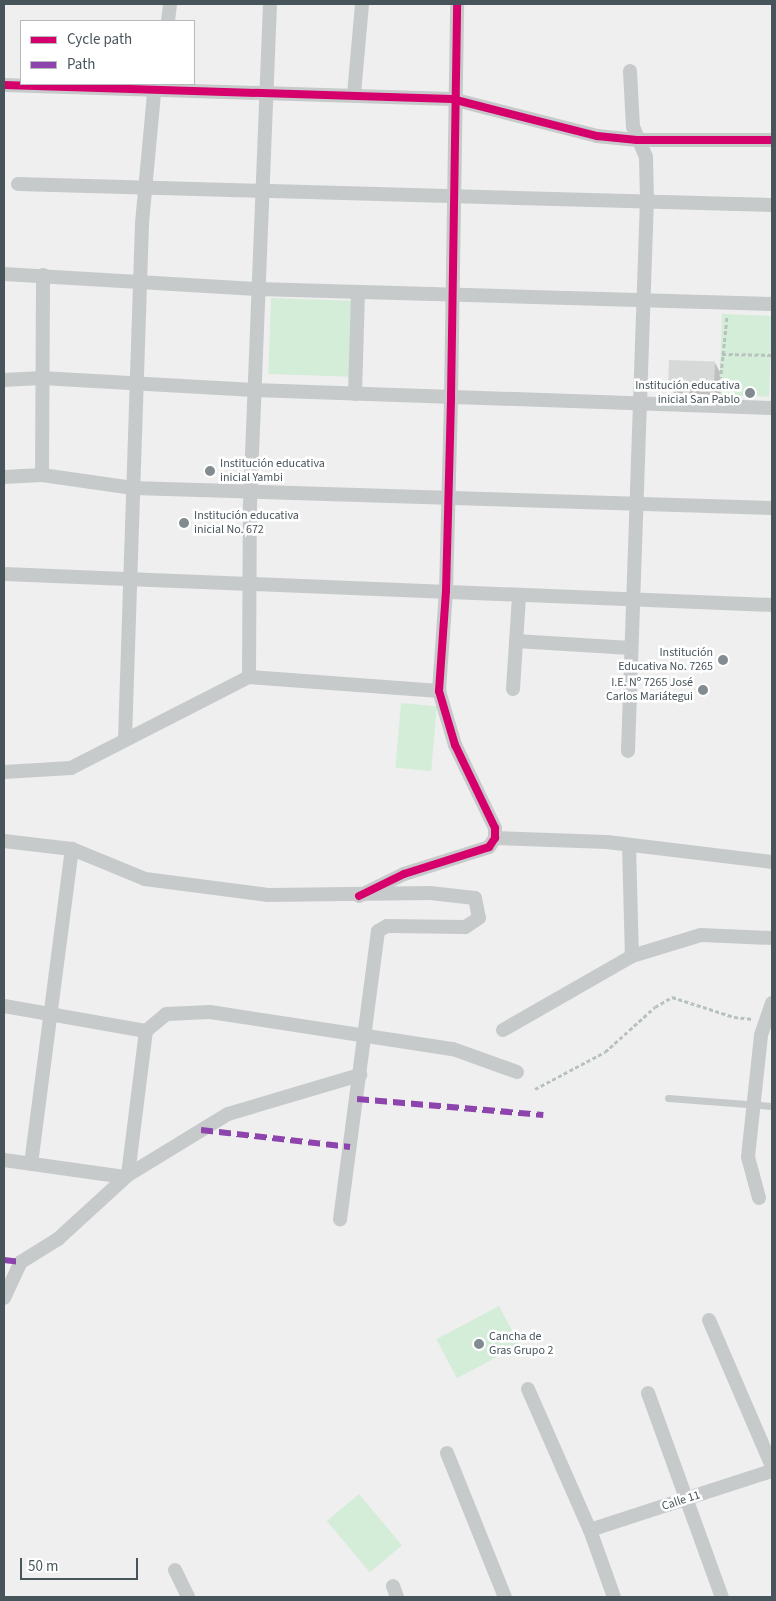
<!DOCTYPE html>
<meta charset="utf-8">
<style>
body{margin:0}
#map{position:relative;width:776px;height:1601px;overflow:hidden;background:#f0efef;font-family:"Source Sans 3",sans-serif}
div>[style]{position:absolute}
.green>*{inset:0;background:#d4edd9;transform-origin:0 0}
.shadow>*{inset:0;background:#0003}
.building>*{inset:0;background:#d7d8d8;transform-origin:0 0}
.path>*{height:3px;margin-top:-1.5px;transform-origin:0;background:repeating-linear-gradient(90deg,#b7c2bd 0 4px,transparent 0 6.5px)}
.service>*{height:7px;margin:-3.5px;padding:0 3.5px;transform-origin:3.5px;border-radius:3.5px;background:#c7cacb}
.minor>*{height:14px;margin:-7px;padding:0 7px;transform-origin:7px;border-radius:7px;background:#c7cacb}
.quiet>*{height:6px;margin-top:-3px;transform-origin:0;background:repeating-linear-gradient(90deg,#8e44ad 0 12px,transparent 0 18px)}
.cycleway>*{height:8px;margin:-4px;padding:0 4px;transform-origin:4px;border-radius:4px;background:#d6006c}
.dots>*{width:14px;height:14px;translate:-50% -50%;box-sizing:border-box;border:2px solid #fff;border-radius:50%}
span{translate:-50% -50%;white-space:nowrap;text-align:center;line-height:1.15;-webkit-text-stroke:5px #fff;paint-order:stroke}
.poi-label{font-size:12px;color:#47555b}
.right{translate:-100% -50%;text-align:right}
.left{translate:0 -50%;text-align:left}
.street-label{font-size:12px;color:#47555b}
.frame{position:absolute;inset:0;border:5px solid #47555b;pointer-events:none}
.legend{position:absolute;left:20px;top:20px;width:175px;height:65px;box-sizing:border-box;background:#fff;border:1px solid #b5bbbd;margin:0;padding:6px 9px;list-style:none;font-size:15px;color:#47555b}
.legend li{display:flex;align-items:center;gap:10px;height:25px}
.legend b{width:25px;border:1px solid #b5bbbd}
.scale{position:absolute;left:20px;top:1558px;width:118px;height:22px;box-sizing:border-box;border:2px solid #47555b;border-top:0;padding-left:6px;font-size:15px;line-height:18px;white-space:nowrap;color:#47555b;-webkit-text-stroke:4px #fff;paint-order:stroke}
</style>
<div id="map">
<div class="green">
<div style="left:271px;top:298px;width:81px;height:76px;rotate:2deg"></div>
<div style="left:722px;top:314px;width:50px;height:81px;rotate:2deg"></div>
<div style="left:401px;top:703px;width:36px;height:65px;rotate:5deg"></div>
<div style="left:499px;top:1306px;width:44px;height:71px;rotate:62deg"></div>
<div style="left:359px;top:1494px;width:67px;height:42px;rotate:50deg"></div>
</div>
<div class="shadow">
<div style="clip-path:polygon(715px 363px,720px 372px,718px 395px,674px 393px,669px 384px)"></div>
</div>
<div class="building">
<div style="left:669px;top:360px;width:46px;height:25px;rotate:2deg"></div>
</div>
<div class="path">
<div style="left:722px;top:354px;width:50px;rotate:1.1deg"></div>
<div style="left:719px;top:393px;width:76px;rotate:-84deg"></div>
<div style="left:535px;top:1089px;width:79px;rotate:-27.9deg"></div>
<div style="left:605px;top:1052px;width:67px;rotate:-42deg"></div>
<div style="left:655px;top:1007px;width:20px;rotate:-30deg"></div>
<div style="left:672px;top:997px;width:65px;rotate:17.9deg"></div>
<div style="left:734px;top:1017px;width:19px;rotate:6deg"></div>
</div>
<div class="service">
<div style="left:668px;top:1098px;width:104px;rotate:4.4deg"></div>
</div>
<div class="minor">
<div style="left:168px;top:21px;width:17px;rotate:-83deg"></div>
<div style="left:4px;top:85px;width:448px;rotate:1.8deg"></div>
<div style="left:452px;top:99px;width:150px;rotate:14.3deg"></div>
<div style="left:597px;top:136px;width:40px;rotate:5.7deg"></div>
<div style="left:637px;top:140px;width:135px"></div>
<div style="left:354px;top:94px;width:90px;rotate:-84.9deg"></div>
<div style="left:18px;top:184px;width:754px;rotate:1.6deg"></div>
<div style="left:4px;top:274px;width:254px;rotate:3.4deg"></div>
<div style="left:258px;top:289px;width:514px;rotate:1.67deg"></div>
<div style="left:4px;top:380px;width:37px;rotate:-3deg"></div>
<div style="left:41px;top:378px;width:213px;rotate:3.2deg"></div>
<div style="left:254px;top:390px;width:518px;rotate:1.99deg"></div>
<div style="left:355px;top:394px;width:102px;rotate:-88.3deg"></div>
<div style="left:42px;top:475px;width:200px;rotate:-89.7deg"></div>
<div style="left:4px;top:477px;width:38px;rotate:-3deg"></div>
<div style="left:42px;top:475px;width:92px;rotate:8.1deg"></div>
<div style="left:133px;top:488px;width:639px;rotate:1.79deg"></div>
<div style="left:4px;top:574px;width:769px;rotate:2.31deg"></div>
<div style="left:516px;top:641px;width:115px;rotate:3.5deg"></div>
<div style="left:249px;top:677px;width:173px;rotate:-89.7deg"></div>
<div style="left:250px;top:504px;width:500px;rotate:-87.71deg"></div>
<div style="left:513px;top:689px;width:94px;rotate:-86.3deg"></div>
<div style="left:125px;top:739px;width:516px;rotate:-88.11deg"></div>
<div style="left:142px;top:223px;width:140px;rotate:-84.7deg"></div>
<div style="left:628px;top:751px;width:552px;rotate:-88.03deg"></div>
<div style="left:647px;top:199px;width:42px;rotate:-91.4deg"></div>
<div style="left:646px;top:157px;width:33px;rotate:-113deg"></div>
<div style="left:633px;top:127px;width:56px;rotate:-93.1deg"></div>
<div style="left:4px;top:772px;width:67px;rotate:-3.4deg"></div>
<div style="left:71px;top:768px;width:200px;rotate:-27.1deg"></div>
<div style="left:249px;top:677px;width:191px;rotate:4.2deg"></div>
<div style="left:495px;top:838px;width:112px;rotate:2deg"></div>
<div style="left:607px;top:842px;width:166px;rotate:6.9deg"></div>
<div style="left:4px;top:841px;width:68px;rotate:6.7deg"></div>
<div style="left:72px;top:849px;width:79px;rotate:22.3deg"></div>
<div style="left:145px;top:879px;width:124px;rotate:7.4deg"></div>
<div style="left:268px;top:895px;width:162px;rotate:-0.7deg"></div>
<div style="left:430px;top:893px;width:45px;rotate:6.3deg"></div>
<div style="left:475px;top:898px;width:20px;rotate:79deg"></div>
<div style="left:479px;top:918px;width:17px;rotate:147deg"></div>
<div style="left:465px;top:927px;width:78px;rotate:-179.3deg"></div>
<div style="left:387px;top:926px;width:10px;rotate:151deg"></div>
<div style="left:378px;top:931px;width:291px;rotate:97.5deg"></div>
<div style="left:629px;top:845px;width:111px;rotate:88.5deg"></div>
<div style="left:359px;top:896px;width:50px;rotate:-26.1deg"></div>
<div style="left:404px;top:874px;width:89px;rotate:-17.6deg"></div>
<div style="left:489px;top:847px;width:11px;rotate:-56deg"></div>
<div style="left:495px;top:838px;width:10px;rotate:-90deg"></div>
<div style="left:495px;top:828px;width:92px;rotate:-115.7deg"></div>
<div style="left:455px;top:745px;width:56px;rotate:-106.5deg"></div>
<div style="left:439px;top:691px;width:100px;rotate:-86deg"></div>
<div style="left:446px;top:591px;width:194px;rotate:-88.5deg"></div>
<div style="left:451px;top:397px;width:393px;rotate:-89.1deg"></div>
<div style="left:4px;top:1006px;width:144px;rotate:10deg"></div>
<div style="left:146px;top:1031px;width:26px;rotate:-40deg"></div>
<div style="left:166px;top:1014px;width:44px;rotate:-2.6deg"></div>
<div style="left:210px;top:1012px;width:246px;rotate:8.7deg"></div>
<div style="left:453px;top:1049px;width:68px;rotate:19.8deg"></div>
<div style="left:503px;top:1030px;width:149px;rotate:-29.8deg"></div>
<div style="left:632px;top:956px;width:72px;rotate:-16.9deg"></div>
<div style="left:701px;top:935px;width:71px;rotate:2.4deg"></div>
<div style="left:4px;top:1160px;width:122px;rotate:8deg"></div>
<div style="left:31px;top:1164px;width:318px;rotate:-82.6deg"></div>
<div style="left:128px;top:1175px;width:145px;rotate:-82.9deg"></div>
<div style="left:759px;top:1198px;width:42px;rotate:-105deg"></div>
<div style="left:748px;top:1157px;width:123px;rotate:-83.9deg"></div>
<div style="left:761px;top:1035px;width:34px;rotate:-71deg"></div>
<div style="left:4px;top:1298px;width:40px;rotate:-65deg"></div>
<div style="left:21px;top:1262px;width:44px;rotate:-31.9deg"></div>
<div style="left:58px;top:1239px;width:95px;rotate:-42.4deg"></div>
<div style="left:128px;top:1175px;width:117px;rotate:-31.4deg"></div>
<div style="left:228px;top:1114px;width:138px;rotate:-16.5deg"></div>
<div style="left:709px;top:1320px;width:159px;rotate:66.7deg"></div>
<div style="left:528px;top:1389px;width:154px;rotate:66.3deg"></div>
<div style="left:590px;top:1530px;width:71px;rotate:70.3deg"></div>
<div style="left:648px;top:1393px;width:217px;rotate:70.1deg"></div>
<div style="left:447px;top:1453px;width:155px;rotate:68.1deg"></div>
<div style="left:590px;top:1530px;width:191px;rotate:-18deg"></div>
<div style="left:175px;top:1570px;width:30px;rotate:64deg"></div>
<div style="left:393px;top:1586px;width:12px;rotate:70deg"></div>
</div>
<div class="quiet">
<div style="left:357px;top:1099px;width:187px;rotate:4.9deg"></div>
<div style="left:201px;top:1130px;width:150px;rotate:6.5deg"></div>
<div style="left:4px;top:1260px;width:17px;rotate:7deg"></div>
</div>
<div class="cycleway">
<div style="left:4px;top:85px;width:448px;rotate:1.8deg"></div>
<div style="left:452px;top:99px;width:150px;rotate:14.3deg"></div>
<div style="left:597px;top:136px;width:40px;rotate:5.7deg"></div>
<div style="left:637px;top:140px;width:135px"></div>
<div style="left:359px;top:896px;width:50px;rotate:-26.1deg"></div>
<div style="left:404px;top:874px;width:89px;rotate:-17.6deg"></div>
<div style="left:489px;top:847px;width:11px;rotate:-56deg"></div>
<div style="left:495px;top:838px;width:10px;rotate:-90deg"></div>
<div style="left:495px;top:828px;width:92px;rotate:-115.7deg"></div>
<div style="left:455px;top:745px;width:56px;rotate:-106.5deg"></div>
<div style="left:439px;top:691px;width:100px;rotate:-86deg"></div>
<div style="left:446px;top:591px;width:194px;rotate:-88.5deg"></div>
<div style="left:451px;top:397px;width:393px;rotate:-89.1deg"></div>
</div>
<div class="dots">
<div style="left:750px;top:393px;background:#828b8f"></div>
<div style="left:210px;top:471px;background:#828b8f"></div>
<div style="left:184px;top:523px;background:#828b8f"></div>
<div style="left:723px;top:660px;background:#828b8f"></div>
<div style="left:703px;top:690px;background:#828b8f"></div>
<div style="left:479px;top:1344px;background:#828b8f"></div>
</div>
<div class="poi-label">
<span class="right" style="left:740px;top:393px">Institución educativa<br>inicial San Pablo</span>
<span class="left" style="left:220px;top:471px">Institución educativa<br>inicial Yambi</span>
<span class="left" style="left:194px;top:523px">Institución educativa<br>inicial No. 672</span>
<span class="right" style="left:713px;top:660px">Institución<br>Educativa No. 7265</span>
<span class="right" style="left:693px;top:690px">I.E. Nº 7265 José<br>Carlos Mariátegui</span>
<span class="left" style="left:489px;top:1344px">Cancha de<br>Gras Grupo 2</span>
</div>
<div class="street-label">
<span style="left:681px;top:1501px;rotate:-18deg">Calle 11</span>
</div>
<div class="frame"></div>
<ul class="legend">
<li><b style="height:6px;background:#d6006c"></b>Cycle path</li>
<li><b style="height:6px;background:#8e44ad"></b>Path</li>
</ul>
<div class="scale">50 m</div>
</div>
